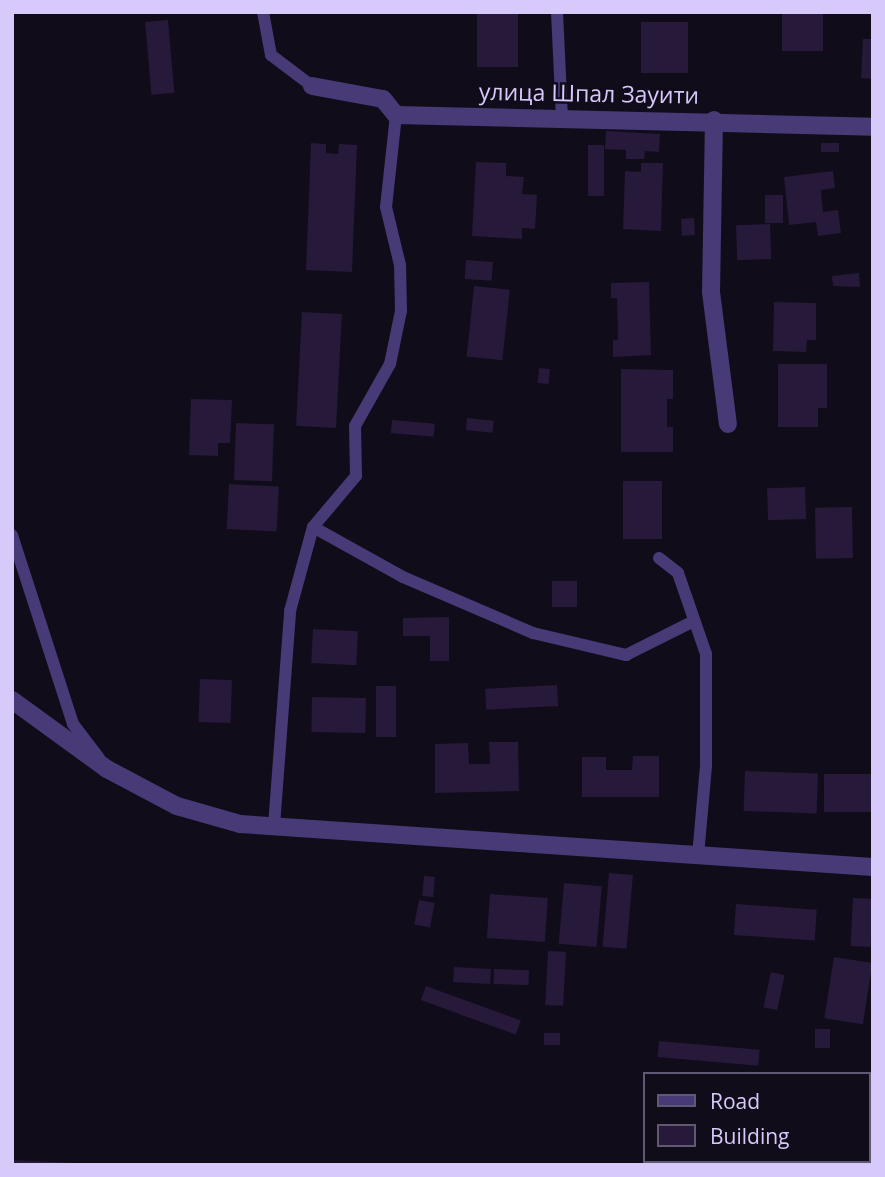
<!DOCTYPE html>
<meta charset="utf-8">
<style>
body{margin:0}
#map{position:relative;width:885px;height:1177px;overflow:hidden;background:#110c1a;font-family:"Open Sans",sans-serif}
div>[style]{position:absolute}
.building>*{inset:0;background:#26193a;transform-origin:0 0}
.service>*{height:12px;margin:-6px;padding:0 6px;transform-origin:6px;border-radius:6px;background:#473a76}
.minor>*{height:18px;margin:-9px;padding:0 9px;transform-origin:9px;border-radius:9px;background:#473a76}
span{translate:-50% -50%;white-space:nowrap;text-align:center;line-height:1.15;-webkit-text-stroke:5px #110c1a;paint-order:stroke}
.street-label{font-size:23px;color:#d8c9fb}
.frame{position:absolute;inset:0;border:14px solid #d8c9fb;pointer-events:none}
.legend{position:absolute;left:643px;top:1072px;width:228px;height:91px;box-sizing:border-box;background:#110c1a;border:2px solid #615874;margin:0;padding:9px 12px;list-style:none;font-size:21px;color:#d8c9fb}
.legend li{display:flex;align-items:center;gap:14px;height:35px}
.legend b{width:35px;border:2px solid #615874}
</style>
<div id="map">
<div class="building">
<div style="left:477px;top:12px;width:41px;height:55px"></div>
<div style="left:782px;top:12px;width:41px;height:39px"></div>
<div style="left:168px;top:20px;width:73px;height:23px;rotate:85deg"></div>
<div style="left:641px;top:22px;width:47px;height:51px"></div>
<div style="clip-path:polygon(863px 39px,873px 39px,873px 79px,861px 78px)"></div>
<div style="clip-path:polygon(606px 131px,660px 134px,659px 152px,645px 151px,644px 159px,626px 159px,626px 150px,605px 149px)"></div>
<div style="clip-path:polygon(311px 143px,326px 144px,326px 153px,338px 154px,339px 144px,357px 145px,352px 272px,306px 270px)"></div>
<div style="left:821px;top:143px;width:18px;height:9px"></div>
<div style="left:588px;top:145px;width:16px;height:51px"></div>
<div style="clip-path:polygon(476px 162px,506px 163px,506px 176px,524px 177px,522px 194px,537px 195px,535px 229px,522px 228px,522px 239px,472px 236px)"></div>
<div style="clip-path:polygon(641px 163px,663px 163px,661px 231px,623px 229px,625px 171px,641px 172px)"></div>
<div style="clip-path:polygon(833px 171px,835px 188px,821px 190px,823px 212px,838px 210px,841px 233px,818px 236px,816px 222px,789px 225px,784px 177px)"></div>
<div style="left:765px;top:195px;width:18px;height:28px"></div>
<div style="left:694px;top:218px;width:17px;height:13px;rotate:87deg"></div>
<div style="left:770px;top:224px;width:35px;height:34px;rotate:88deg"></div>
<div style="left:466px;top:260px;width:27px;height:19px;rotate:4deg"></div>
<div style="clip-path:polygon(859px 273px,860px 287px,833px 286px,832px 276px)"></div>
<div style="clip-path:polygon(649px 282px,651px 355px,613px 357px,613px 340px,618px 340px,617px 298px,611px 298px,611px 283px)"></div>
<div style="left:474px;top:286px;width:36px;height:71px;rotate:6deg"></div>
<div style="clip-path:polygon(774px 302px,816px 303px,816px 340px,807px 340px,806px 352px,773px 351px)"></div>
<div style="left:302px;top:312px;width:40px;height:114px;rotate:3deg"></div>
<div style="clip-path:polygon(778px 364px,827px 364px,827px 408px,818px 408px,818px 427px,778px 427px)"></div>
<div style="left:539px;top:368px;width:11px;height:15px;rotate:5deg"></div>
<div style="clip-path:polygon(621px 369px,673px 370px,673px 399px,667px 399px,667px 427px,673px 427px,673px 452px,621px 452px)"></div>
<div style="clip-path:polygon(191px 399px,232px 400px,230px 443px,218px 443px,218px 456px,189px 455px)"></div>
<div style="left:467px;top:418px;width:27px;height:12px;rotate:6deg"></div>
<div style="left:392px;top:420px;width:43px;height:13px;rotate:5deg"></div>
<div style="left:236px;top:423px;width:38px;height:57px;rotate:2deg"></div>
<div style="left:623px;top:481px;width:39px;height:58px"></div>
<div style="left:229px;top:484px;width:50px;height:45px;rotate:3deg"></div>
<div style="left:805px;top:487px;width:32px;height:38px;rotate:88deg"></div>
<div style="left:852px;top:507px;width:51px;height:37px;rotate:89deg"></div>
<div style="left:552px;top:581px;width:25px;height:26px"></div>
<div style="clip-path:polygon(449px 617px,449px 661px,430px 661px,430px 636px,403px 636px,403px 618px)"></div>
<div style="left:313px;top:629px;width:45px;height:34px;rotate:3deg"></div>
<div style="left:200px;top:679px;width:32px;height:43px;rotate:2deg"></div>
<div style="left:557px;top:685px;width:21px;height:72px;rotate:87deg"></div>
<div style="left:376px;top:686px;width:20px;height:51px"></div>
<div style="left:312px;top:697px;width:54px;height:35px;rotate:1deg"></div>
<div style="clip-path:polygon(489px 742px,518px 742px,519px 791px,435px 793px,435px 744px,468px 743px,469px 764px,490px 764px)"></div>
<div style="clip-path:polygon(633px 756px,659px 756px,659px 797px,582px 797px,582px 757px,606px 757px,606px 770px,632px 770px)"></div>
<div style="left:745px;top:771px;width:73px;height:40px;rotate:2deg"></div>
<div style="left:824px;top:774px;width:49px;height:38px"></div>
<div style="left:609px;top:873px;width:24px;height:74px;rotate:5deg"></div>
<div style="left:424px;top:876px;width:11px;height:20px;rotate:5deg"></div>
<div style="left:564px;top:883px;width:38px;height:61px;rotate:5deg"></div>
<div style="left:490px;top:894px;width:58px;height:44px;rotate:4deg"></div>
<div style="left:853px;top:898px;width:20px;height:48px;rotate:3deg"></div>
<div style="left:419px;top:900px;width:16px;height:25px;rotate:11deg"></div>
<div style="left:736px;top:904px;width:81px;height:31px;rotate:4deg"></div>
<div style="left:548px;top:951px;width:18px;height:54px;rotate:3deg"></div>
<div style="left:834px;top:957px;width:39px;height:62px;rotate:9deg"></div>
<div style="left:454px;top:967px;width:37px;height:15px;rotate:3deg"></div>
<div style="left:494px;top:969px;width:35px;height:15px;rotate:2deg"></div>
<div style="left:771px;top:972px;width:14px;height:36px;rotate:12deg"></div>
<div style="left:426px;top:986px;width:101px;height:15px;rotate:20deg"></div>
<div style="left:815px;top:1029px;width:15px;height:19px"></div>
<div style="left:544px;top:1033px;width:16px;height:12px"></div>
<div style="left:659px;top:1041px;width:101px;height:16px;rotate:5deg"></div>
<div style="clip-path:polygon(12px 1160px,76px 1163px,76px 1165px,12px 1165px)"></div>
</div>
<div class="service">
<div style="left:263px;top:12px;width:44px;rotate:79.5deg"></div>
<div style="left:271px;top:55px;width:51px;rotate:37.1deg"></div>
<div style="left:557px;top:12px;width:105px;rotate:87.3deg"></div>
<div style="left:313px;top:527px;width:103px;rotate:29.1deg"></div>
<div style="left:403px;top:577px;width:142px;rotate:23.3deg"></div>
<div style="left:533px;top:633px;width:96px;rotate:13.3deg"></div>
<div style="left:626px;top:655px;width:74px;rotate:-26.6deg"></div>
<div style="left:12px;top:535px;width:199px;rotate:72.1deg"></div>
<div style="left:73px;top:724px;width:43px;rotate:52.6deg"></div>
<div style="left:659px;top:558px;width:24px;rotate:38deg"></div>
<div style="left:678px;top:573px;width:86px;rotate:70.9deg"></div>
<div style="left:706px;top:654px;width:112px;rotate:90deg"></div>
<div style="left:706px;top:766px;width:89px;rotate:95.1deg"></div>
<div style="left:274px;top:826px;width:216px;rotate:-85.7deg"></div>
<div style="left:290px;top:611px;width:87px;rotate:-74.7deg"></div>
<div style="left:313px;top:527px;width:67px;rotate:-49.9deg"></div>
<div style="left:356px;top:476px;width:50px;rotate:-91.1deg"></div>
<div style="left:355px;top:426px;width:71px;rotate:-60.6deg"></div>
<div style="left:390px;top:364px;width:54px;rotate:-78.3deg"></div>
<div style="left:401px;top:311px;width:46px;rotate:-91.2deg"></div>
<div style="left:400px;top:265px;width:60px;rotate:-103.6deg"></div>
<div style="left:386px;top:207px;width:93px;rotate:-83.8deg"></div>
</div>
<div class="minor">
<div style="left:312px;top:86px;width:72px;rotate:10.4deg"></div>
<div style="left:383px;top:99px;width:21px;rotate:51deg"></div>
<div style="left:396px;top:115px;width:477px;rotate:1.4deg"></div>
<div style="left:714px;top:120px;width:172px;rotate:91deg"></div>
<div style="left:711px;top:292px;width:133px;rotate:82.7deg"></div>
<div style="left:12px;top:700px;width:117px;rotate:36deg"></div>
<div style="left:107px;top:769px;width:79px;rotate:27.9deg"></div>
<div style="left:177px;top:806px;width:66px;rotate:15.9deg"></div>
<div style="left:240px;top:824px;width:634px;rotate:3.89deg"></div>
</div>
<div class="street-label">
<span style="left:589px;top:93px;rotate:1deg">улица Шпал Зауити</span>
</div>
<div class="frame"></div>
<ul class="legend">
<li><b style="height:9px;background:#473a76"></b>Road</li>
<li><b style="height:19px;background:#26193a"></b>Building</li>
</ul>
</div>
